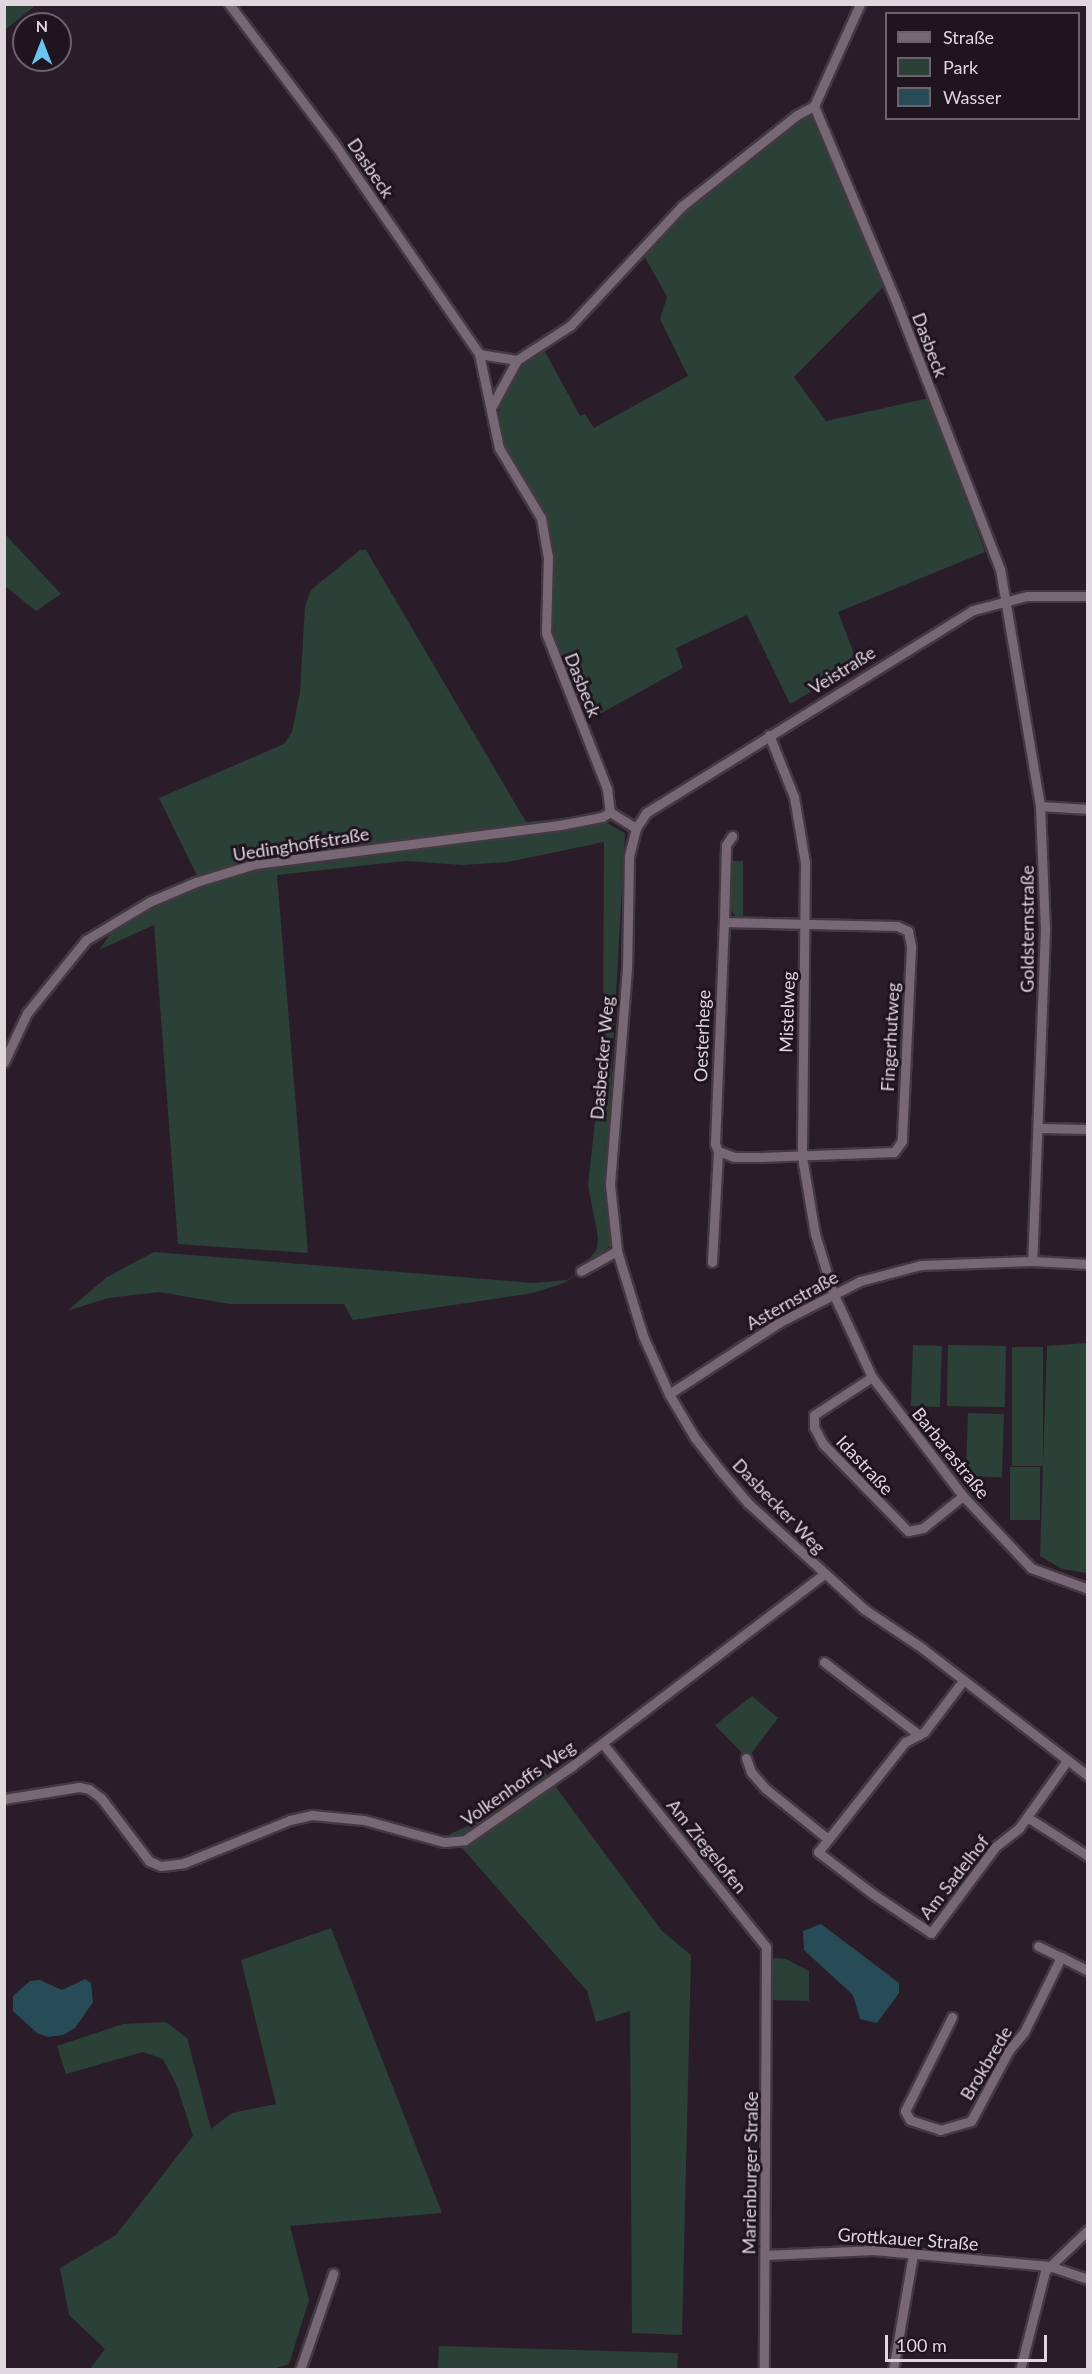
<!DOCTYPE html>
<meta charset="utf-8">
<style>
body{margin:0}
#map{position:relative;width:1092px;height:2374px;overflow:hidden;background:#2a1d29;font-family:Lato,sans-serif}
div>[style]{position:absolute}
.green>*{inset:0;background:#2b4036;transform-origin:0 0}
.water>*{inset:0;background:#284c57}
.roads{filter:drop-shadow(2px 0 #433942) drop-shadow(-2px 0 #433942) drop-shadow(0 2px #433942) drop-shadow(0 -2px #433942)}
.minor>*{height:9px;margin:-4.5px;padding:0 4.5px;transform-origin:4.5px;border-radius:4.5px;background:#786876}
span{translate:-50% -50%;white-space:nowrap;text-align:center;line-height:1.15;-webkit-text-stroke:6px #20141f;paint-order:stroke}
.street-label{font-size:18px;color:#dfd6de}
.frame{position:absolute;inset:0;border:6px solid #dfd6de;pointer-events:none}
.legend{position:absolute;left:885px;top:12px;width:195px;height:108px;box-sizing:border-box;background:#20141f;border:2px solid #6c626b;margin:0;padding:8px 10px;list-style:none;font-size:18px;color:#dfd6de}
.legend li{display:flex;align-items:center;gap:12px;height:30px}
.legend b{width:30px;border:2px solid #6c626b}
.north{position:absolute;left:12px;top:12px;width:60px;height:60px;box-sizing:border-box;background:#20141f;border:2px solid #6c626b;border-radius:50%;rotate:0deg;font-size:16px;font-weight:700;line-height:24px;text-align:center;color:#dfd6de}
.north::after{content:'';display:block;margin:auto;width:21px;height:27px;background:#68c4f0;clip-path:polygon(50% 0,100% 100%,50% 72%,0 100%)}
.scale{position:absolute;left:885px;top:2335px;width:162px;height:27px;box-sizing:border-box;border:3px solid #dfd6de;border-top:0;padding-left:8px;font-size:18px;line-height:21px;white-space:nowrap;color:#dfd6de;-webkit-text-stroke:4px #20141f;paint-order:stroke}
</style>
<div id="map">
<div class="green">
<div style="clip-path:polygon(5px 4px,36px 4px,36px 5px,5px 30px)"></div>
<div style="clip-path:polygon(810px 116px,819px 125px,885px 285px,794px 377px,826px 421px,929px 398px,985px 552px,838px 612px,858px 664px,790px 704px,747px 615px,676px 648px,683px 668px,587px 721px,555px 649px,548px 622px,552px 557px,544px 517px,500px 436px,498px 418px,504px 390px,518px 367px,542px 346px,580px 416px,585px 414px,594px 428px,688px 376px,660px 319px,667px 297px,642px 252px,683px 208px,799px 117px)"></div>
<div style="clip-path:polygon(4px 533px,61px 594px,36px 611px,5px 586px)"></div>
<div style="clip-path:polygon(360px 550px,366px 550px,526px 822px,592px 815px,625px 833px,606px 1176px,612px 1245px,585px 1264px,597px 1249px,598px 1237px,588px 1185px,603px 1048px,604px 842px,508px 862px,463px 865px,406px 861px,277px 875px,308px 1253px,178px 1244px,154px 925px,99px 950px,117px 925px,201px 884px,159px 798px,284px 744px,292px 732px,300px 692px,305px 606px,311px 590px)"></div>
<div style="clip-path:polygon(731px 861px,743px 861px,743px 916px,735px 916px,729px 907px)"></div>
<div style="clip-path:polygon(154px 1252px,534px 1283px,567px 1280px,602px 1260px,562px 1284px,533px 1293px,353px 1320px,344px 1304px,230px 1304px,159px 1292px,108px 1298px,67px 1311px,107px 1277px)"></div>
<div style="clip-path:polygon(1087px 1343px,1088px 1343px,1087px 1573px,1062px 1569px,1040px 1556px,1047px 1346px)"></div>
<div style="left:913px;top:1345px;width:29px;height:61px;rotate:2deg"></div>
<div style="left:948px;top:1345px;width:58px;height:61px;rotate:1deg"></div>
<div style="left:1012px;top:1347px;width:31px;height:119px"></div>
<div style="left:968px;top:1413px;width:36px;height:63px;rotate:2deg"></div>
<div style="left:1010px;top:1467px;width:30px;height:53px"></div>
<div style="clip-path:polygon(752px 1696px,778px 1718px,751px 1754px,744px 1755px,715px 1725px)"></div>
<div style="clip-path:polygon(544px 1771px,662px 1931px,691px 1955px,682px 2335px,632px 2333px,630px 2011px,596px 2022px,587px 1991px,450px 1834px,468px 1826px)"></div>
<div style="clip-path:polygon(331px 1928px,442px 2213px,290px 2226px,309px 2300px,289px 2364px,270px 2370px,90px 2369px,105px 2349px,69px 2315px,60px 2268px,116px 2235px,193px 2136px,177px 2086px,163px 2059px,143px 2052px,66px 2074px,57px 2046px,123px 2024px,166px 2022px,187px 2038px,211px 2129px,232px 2113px,276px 2104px,241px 1960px)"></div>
<div style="clip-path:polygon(771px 1958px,786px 1959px,809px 1971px,809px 2001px,770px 2000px)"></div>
<div style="clip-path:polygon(439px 2346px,678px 2353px,677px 2369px,438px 2369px)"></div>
</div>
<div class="water">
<div style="clip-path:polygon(821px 1924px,899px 1983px,899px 1993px,877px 2023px,860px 2019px,853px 1995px,804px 1950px,803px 1931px)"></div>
<div style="clip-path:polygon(85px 1979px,91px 1983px,93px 2002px,75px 2028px,63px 2035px,48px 2037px,37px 2033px,13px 2011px,13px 1996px,30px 1981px,40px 1980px,62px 1990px)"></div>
</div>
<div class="roads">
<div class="minor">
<div style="left:229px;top:4px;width:173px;rotate:53deg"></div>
<div style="left:333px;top:142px;width:257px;rotate:55.4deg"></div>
<div style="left:479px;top:354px;width:96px;rotate:78deg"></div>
<div style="left:499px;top:448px;width:82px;rotate:59deg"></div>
<div style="left:541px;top:518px;width:39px;rotate:80deg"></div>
<div style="left:548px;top:556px;width:77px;rotate:91.5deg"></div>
<div style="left:546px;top:633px;width:168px;rotate:68.6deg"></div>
<div style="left:607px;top:789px;width:23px;rotate:83deg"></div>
<div style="left:860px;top:4px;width:112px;rotate:114.3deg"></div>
<div style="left:814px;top:106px;width:206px;rotate:67.2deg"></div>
<div style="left:894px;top:296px;width:293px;rotate:68.8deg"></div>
<div style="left:1000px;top:569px;width:240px;rotate:80.4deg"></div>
<div style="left:1040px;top:806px;width:123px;rotate:87.7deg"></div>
<div style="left:1045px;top:929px;width:332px;rotate:92.2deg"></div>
<div style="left:479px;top:354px;width:38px;rotate:9deg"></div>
<div style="left:517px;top:360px;width:64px;rotate:-32.9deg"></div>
<div style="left:571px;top:325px;width:163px;rotate:-47deg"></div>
<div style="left:682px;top:206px;width:147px;rotate:-38.4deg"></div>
<div style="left:797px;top:115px;width:19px;rotate:-28deg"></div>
<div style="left:492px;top:406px;width:52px;rotate:-61.5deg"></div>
<div style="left:1088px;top:596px;width:61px;rotate:180deg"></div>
<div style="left:1027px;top:596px;width:56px;rotate:165.5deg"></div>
<div style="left:973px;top:610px;width:385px;rotate:148.2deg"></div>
<div style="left:646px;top:813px;width:18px;rotate:124deg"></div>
<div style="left:636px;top:828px;width:30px;rotate:104deg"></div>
<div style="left:629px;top:857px;width:111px;rotate:91deg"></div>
<div style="left:627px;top:968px;width:218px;rotate:94.5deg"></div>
<div style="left:610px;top:1185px;width:66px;rotate:83.9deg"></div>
<div style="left:617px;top:1251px;width:89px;rotate:73deg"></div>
<div style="left:643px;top:1336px;width:64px;rotate:65.9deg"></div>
<div style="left:669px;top:1394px;width:51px;rotate:59.4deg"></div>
<div style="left:695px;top:1438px;width:39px;rotate:52deg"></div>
<div style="left:719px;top:1469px;width:45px;rotate:49.5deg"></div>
<div style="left:748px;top:1503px;width:157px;rotate:42.4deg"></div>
<div style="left:864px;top:1609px;width:70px;rotate:33.9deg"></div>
<div style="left:922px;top:1648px;width:210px;rotate:37.6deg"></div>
<div style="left:769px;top:735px;width:67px;rotate:68deg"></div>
<div style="left:794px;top:797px;width:67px;rotate:80.5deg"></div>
<div style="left:805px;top:863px;width:294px;rotate:90.6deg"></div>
<div style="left:802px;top:1157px;width:78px;rotate:80.4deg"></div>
<div style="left:815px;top:1234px;width:62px;rotate:73deg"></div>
<div style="left:833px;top:1293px;width:93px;rotate:65.1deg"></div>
<div style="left:872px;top:1377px;width:150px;rotate:52.6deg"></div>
<div style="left:963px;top:1496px;width:99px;rotate:46.6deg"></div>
<div style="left:1031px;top:1568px;width:61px;rotate:20.2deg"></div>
<div style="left:1040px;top:806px;width:48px;rotate:3.6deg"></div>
<div style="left:610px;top:812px;width:31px;rotate:32deg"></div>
<div style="left:724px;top:922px;width:173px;rotate:1.3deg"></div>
<div style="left:897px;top:926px;width:12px;rotate:24deg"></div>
<div style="left:908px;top:931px;width:16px;rotate:79deg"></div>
<div style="left:911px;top:947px;width:194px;rotate:92.7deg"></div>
<div style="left:902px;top:1141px;width:14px;rotate:126deg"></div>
<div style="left:894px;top:1152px;width:134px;rotate:177.9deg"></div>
<div style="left:760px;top:1157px;width:26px;rotate:180deg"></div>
<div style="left:734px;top:1157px;width:17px;rotate:-159deg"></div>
<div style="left:718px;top:1151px;width:8px;rotate:-113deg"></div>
<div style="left:715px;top:1144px;width:222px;rotate:-87.7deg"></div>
<div style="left:724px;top:922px;width:77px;rotate:-88.5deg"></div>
<div style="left:726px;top:845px;width:11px;rotate:-56deg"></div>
<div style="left:4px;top:1062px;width:54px;rotate:-64.9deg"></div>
<div style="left:27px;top:1013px;width:94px;rotate:-51.1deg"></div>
<div style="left:86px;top:940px;width:74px;rotate:-31.1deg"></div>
<div style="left:149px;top:902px;width:51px;rotate:-23.1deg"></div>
<div style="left:196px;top:882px;width:62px;rotate:-17deg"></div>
<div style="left:255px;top:864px;width:307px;rotate:-7.3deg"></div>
<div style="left:560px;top:825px;width:43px;rotate:-10.8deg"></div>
<div style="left:602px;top:817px;width:9px;rotate:-32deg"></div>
<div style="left:1039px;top:1128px;width:49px;rotate:1.2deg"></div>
<div style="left:712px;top:1262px;width:111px;rotate:-86.9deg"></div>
<div style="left:581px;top:1271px;width:41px;rotate:-29.1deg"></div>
<div style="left:872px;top:1377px;width:69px;rotate:146.8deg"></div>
<div style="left:814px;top:1415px;width:12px;rotate:90deg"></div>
<div style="left:814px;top:1427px;width:19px;rotate:62deg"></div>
<div style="left:823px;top:1444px;width:122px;rotate:45.7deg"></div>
<div style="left:908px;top:1531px;width:15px;rotate:-11deg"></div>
<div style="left:923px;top:1528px;width:51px;rotate:-38.7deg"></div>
<div style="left:669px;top:1394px;width:132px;rotate:-33deg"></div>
<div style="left:780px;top:1322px;width:90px;rotate:-27.1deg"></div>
<div style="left:860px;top:1281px;width:63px;rotate:-14.7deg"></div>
<div style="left:921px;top:1265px;width:111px;rotate:-2.1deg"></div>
<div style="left:1032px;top:1261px;width:56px;rotate:3.1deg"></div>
<div style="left:824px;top:1662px;width:120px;rotate:37.5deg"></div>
<div style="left:962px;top:1682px;width:63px;rotate:127.2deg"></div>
<div style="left:924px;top:1732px;width:21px;rotate:152deg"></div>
<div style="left:905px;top:1742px;width:140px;rotate:128.3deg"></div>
<div style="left:818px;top:1852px;width:69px;rotate:37.4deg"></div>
<div style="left:873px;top:1894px;width:70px;rotate:33.9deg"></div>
<div style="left:931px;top:1933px;width:107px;rotate:-53.3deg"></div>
<div style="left:995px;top:1847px;width:31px;rotate:-38deg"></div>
<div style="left:1019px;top:1828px;width:81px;rotate:-54.5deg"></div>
<div style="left:603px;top:1744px;width:260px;rotate:51.2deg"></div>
<div style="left:766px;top:1947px;width:423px;rotate:90.3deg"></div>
<div style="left:746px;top:1758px;width:15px;rotate:70deg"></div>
<div style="left:751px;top:1772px;width:23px;rotate:49deg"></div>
<div style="left:766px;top:1789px;width:80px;rotate:38.9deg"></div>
<div style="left:4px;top:1799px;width:76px;rotate:-9.1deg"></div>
<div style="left:79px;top:1787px;width:10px;rotate:11deg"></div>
<div style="left:89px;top:1789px;width:15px;rotate:37deg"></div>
<div style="left:101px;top:1798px;width:79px;rotate:52.7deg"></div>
<div style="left:149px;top:1861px;width:13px;rotate:23deg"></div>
<div style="left:161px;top:1866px;width:23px;rotate:-7deg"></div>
<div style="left:184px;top:1863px;width:114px;rotate:-22.1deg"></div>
<div style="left:290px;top:1820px;width:23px;rotate:-13deg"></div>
<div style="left:312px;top:1815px;width:52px;rotate:5.5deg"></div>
<div style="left:364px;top:1820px;width:83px;rotate:15.4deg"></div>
<div style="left:444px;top:1842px;width:21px;rotate:-5deg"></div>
<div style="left:465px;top:1840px;width:130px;rotate:-34.7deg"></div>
<div style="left:572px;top:1766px;width:315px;rotate:-37.3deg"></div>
<div style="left:1027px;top:1817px;width:72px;rotate:32.6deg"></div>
<div style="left:1038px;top:1946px;width:25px;rotate:26deg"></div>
<div style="left:952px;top:2017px;width:105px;rotate:116.6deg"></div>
<div style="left:905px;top:2111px;width:10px;rotate:61deg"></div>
<div style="left:910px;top:2120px;width:32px;rotate:18deg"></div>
<div style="left:940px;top:2130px;width:32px;rotate:-16deg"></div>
<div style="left:971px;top:2121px;width:81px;rotate:-61.8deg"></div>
<div style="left:1009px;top:2050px;width:23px;rotate:-50deg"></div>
<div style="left:1024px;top:2032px;width:84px;rotate:-63.7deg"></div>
<div style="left:1061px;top:1957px;width:30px;rotate:27deg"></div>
<div style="left:765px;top:2255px;width:108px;rotate:-2.7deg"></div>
<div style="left:873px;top:2250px;width:177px;rotate:5.2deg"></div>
<div style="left:1049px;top:2266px;width:41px;rotate:18.4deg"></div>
<div style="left:300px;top:2370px;width:102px;rotate:-71deg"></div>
<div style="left:893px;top:2370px;width:118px;rotate:-80.2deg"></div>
<div style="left:1020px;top:2370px;width:102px;rotate:-75.8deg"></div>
<div style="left:1045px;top:2271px;width:59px;rotate:-43.6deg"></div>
</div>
</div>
<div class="street-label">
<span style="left:371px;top:168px;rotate:56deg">Dasbeck</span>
<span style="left:930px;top:345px;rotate:69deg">Dasbeck</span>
<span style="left:842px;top:670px;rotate:-32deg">Veistraße</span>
<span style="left:583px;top:685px;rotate:68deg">Dasbeck</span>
<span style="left:301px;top:844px;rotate:-9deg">Uedinghoffstraße</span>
<span style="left:1027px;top:929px;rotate:-90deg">Goldsternstraße</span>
<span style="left:787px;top:1012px;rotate:-88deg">Mistelweg</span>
<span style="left:702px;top:1036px;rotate:-88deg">Oesterhege</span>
<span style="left:890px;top:1037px;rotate:-87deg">Fingerhutweg</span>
<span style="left:602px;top:1058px;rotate:-85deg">Dasbecker Weg</span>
<span style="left:792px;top:1300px;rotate:-29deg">Asternstraße</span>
<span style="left:951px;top:1453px;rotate:51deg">Barbarastraße</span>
<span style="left:865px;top:1465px;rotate:47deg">Idastraße</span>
<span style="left:779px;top:1506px;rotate:46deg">Dasbecker Weg</span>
<span style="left:518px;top:1783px;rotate:-35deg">Volkenhoffs Weg</span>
<span style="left:707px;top:1846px;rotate:51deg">Am Ziegelofen</span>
<span style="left:954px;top:1877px;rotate:-52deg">Am Sadelhof</span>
<span style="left:986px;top:2063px;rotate:-59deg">Brokbrede</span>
<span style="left:750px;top:2173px;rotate:-89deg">Marienburger Straße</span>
<span style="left:908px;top:2239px;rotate:4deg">Grottkauer Straße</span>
</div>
<div class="frame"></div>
<ul class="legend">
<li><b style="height:8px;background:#786876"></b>Straße</li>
<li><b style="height:16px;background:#2b4036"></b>Park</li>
<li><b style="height:16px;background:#284c57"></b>Wasser</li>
</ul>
<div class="north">N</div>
<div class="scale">100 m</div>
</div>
